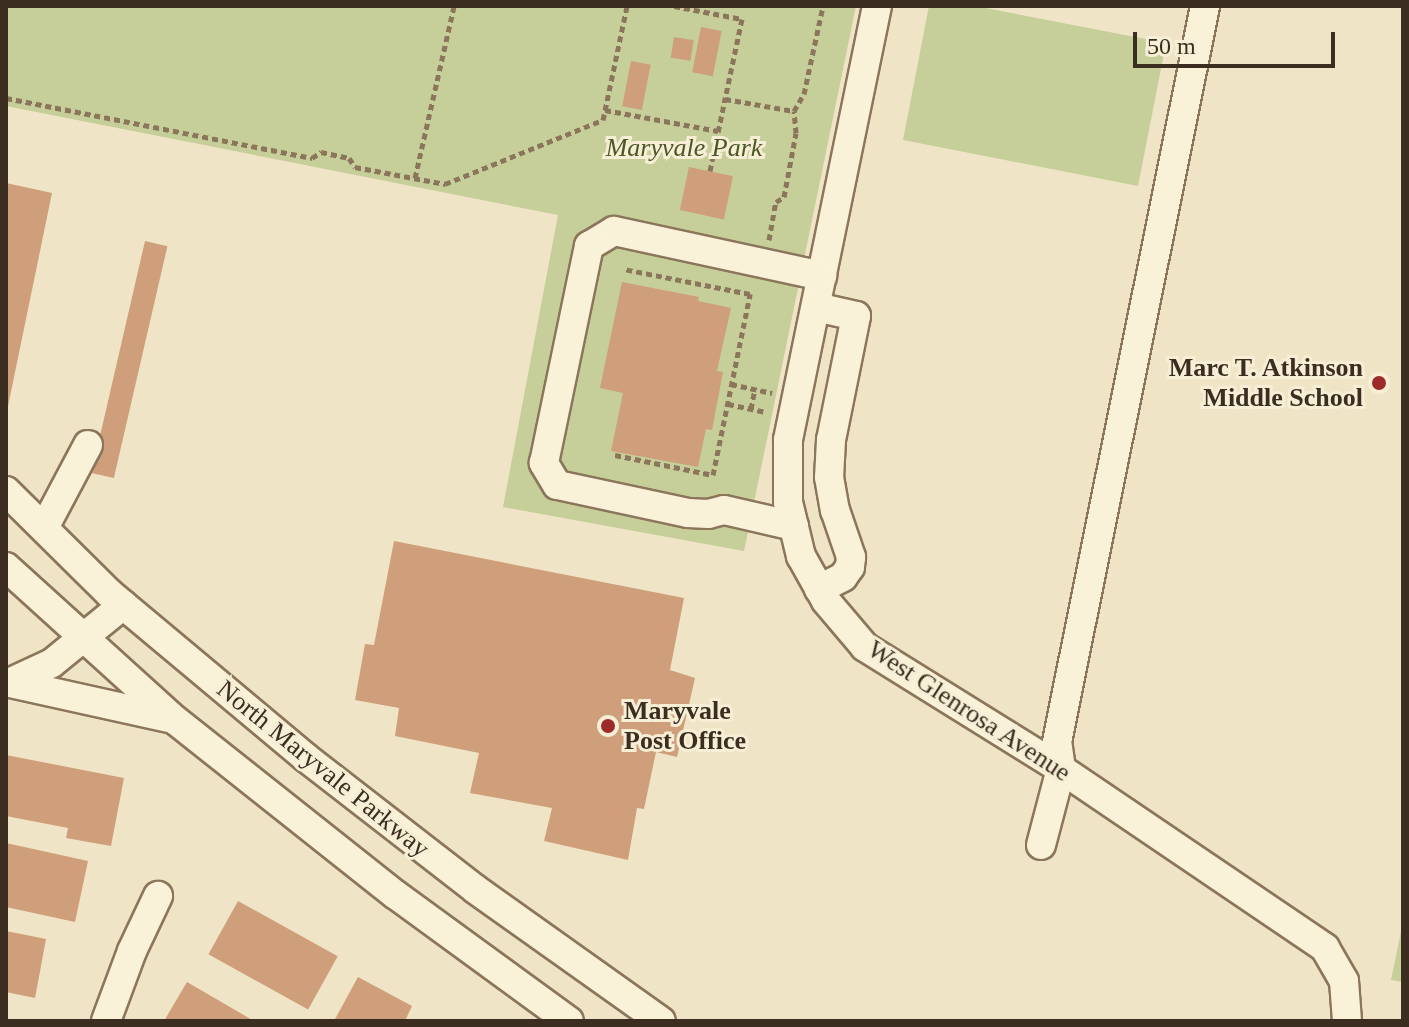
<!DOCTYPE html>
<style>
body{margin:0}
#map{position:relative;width:1409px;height:1027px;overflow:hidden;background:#efe4c5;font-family:"Times New Roman",serif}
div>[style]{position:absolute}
.green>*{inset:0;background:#c6ce99}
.building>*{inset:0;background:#ce9f7a;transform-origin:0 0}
.path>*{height:5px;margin-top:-2.5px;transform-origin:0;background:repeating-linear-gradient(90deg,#8b765b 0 6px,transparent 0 10px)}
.roads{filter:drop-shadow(2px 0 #8b765b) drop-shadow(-2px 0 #8b765b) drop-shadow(0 2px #8b765b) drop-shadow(0 -2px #8b765b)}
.minor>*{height:28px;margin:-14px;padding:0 14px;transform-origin:14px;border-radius:14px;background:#faf1d9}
.dots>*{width:22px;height:22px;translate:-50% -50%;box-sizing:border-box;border:4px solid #f6eed5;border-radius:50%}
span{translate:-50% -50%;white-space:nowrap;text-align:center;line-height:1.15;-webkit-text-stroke:6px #f6eed5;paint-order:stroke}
.park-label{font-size:26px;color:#4a5825;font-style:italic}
.poi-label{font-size:26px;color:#3b2d1f;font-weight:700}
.right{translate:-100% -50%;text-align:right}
.left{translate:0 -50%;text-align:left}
.street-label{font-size:26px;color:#3b2d1f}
.frame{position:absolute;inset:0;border:8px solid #3b2d1f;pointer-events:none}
.scale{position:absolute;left:1133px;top:32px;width:202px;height:36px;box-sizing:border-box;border:4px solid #3b2d1f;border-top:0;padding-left:10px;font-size:24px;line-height:28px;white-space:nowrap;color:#3b2d1f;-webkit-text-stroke:6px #f6eed5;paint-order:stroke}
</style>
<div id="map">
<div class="green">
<div style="clip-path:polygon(6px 6px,856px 6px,744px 551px,503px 507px,558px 215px,6px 106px)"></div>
<div style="clip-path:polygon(929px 6px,975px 6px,1166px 43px,1138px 186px,903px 140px)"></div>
<div style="clip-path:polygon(1403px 922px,1403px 982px,1391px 980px)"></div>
</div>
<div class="building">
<div style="left:701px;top:27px;width:21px;height:46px;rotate:11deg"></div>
<div style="left:674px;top:37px;width:20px;height:21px;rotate:9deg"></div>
<div style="left:631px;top:61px;width:20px;height:46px;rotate:11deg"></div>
<div style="left:689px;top:167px;width:45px;height:44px;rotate:12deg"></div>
<div style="clip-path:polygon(6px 183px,52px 193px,7px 411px,6px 410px)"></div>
<div style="left:145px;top:241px;width:23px;height:238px;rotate:13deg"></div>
<div style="clip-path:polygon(622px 282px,699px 297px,698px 301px,731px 308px,717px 371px,723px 372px,712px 430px,706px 429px,698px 467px,611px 451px,623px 393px,600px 388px)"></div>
<div style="clip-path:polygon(394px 541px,684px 598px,670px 670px,695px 678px,677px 757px,656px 752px,644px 809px,637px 808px,628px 860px,544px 841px,552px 808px,470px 793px,479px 753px,395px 736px,399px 708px,355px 700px,365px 644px,374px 645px)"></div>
<div style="clip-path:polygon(6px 755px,124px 778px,111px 846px,66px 838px,68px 828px,6px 816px)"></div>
<div style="clip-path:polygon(6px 843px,88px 861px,75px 922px,6px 907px)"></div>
<div style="left:238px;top:901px;width:114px;height:61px;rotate:29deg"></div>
<div style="clip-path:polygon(6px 931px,46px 939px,35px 998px,6px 992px)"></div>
<div style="clip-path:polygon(358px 977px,412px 1006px,405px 1021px,334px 1021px)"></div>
<div style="clip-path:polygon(187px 982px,254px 1021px,164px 1021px)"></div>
</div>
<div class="path">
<div style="left:674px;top:6px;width:69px;rotate:10.8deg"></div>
<div style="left:742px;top:19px;width:82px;rotate:102deg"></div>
<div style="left:6px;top:98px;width:312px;rotate:11.1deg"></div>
<div style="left:312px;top:158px;width:11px;rotate:-34deg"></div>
<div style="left:321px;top:152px;width:29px;rotate:12deg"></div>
<div style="left:349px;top:158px;width:11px;rotate:56deg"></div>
<div style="left:355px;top:167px;width:92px;rotate:10.7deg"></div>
<div style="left:445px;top:184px;width:170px;rotate:-22.1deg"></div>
<div style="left:603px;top:120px;width:116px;rotate:-78.1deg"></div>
<div style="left:605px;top:110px;width:115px;rotate:10.5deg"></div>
<div style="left:710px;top:171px;width:74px;rotate:-78.2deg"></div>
<div style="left:725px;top:99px;width:70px;rotate:9.9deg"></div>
<div style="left:794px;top:111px;width:20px;rotate:-60deg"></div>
<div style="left:804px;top:94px;width:90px;rotate:-77.8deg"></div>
<div style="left:415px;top:178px;width:176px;rotate:-77.2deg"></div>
<div style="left:769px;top:240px;width:39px;rotate:-80deg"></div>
<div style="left:776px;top:202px;width:9px;rotate:-32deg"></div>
<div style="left:784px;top:197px;width:65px;rotate:-79.4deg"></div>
<div style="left:796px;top:133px;width:22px;rotate:-95deg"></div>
<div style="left:731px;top:384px;width:42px;rotate:12.4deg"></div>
<div style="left:728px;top:404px;width:39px;rotate:12deg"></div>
<div style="left:751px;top:409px;width:21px;rotate:-79deg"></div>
<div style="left:615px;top:455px;width:100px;rotate:11.5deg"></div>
<div style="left:713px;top:475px;width:185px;rotate:-78.4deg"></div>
<div style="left:750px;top:294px;width:128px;rotate:-168.8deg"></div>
</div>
<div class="roads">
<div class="minor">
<div style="left:877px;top:6px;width:443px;rotate:101.6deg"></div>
<div style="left:788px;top:440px;width:62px;rotate:90deg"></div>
<div style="left:788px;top:502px;width:56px;rotate:76.5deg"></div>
<div style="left:801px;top:556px;width:51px;rotate:60.9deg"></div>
<div style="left:826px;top:601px;width:60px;rotate:49.7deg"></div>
<div style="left:865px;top:647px;width:231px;rotate:31.9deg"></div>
<div style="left:1061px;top:769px;width:319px;rotate:34.1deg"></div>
<div style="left:1325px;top:948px;width:38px;rotate:60deg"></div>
<div style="left:1344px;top:981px;width:40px;rotate:85.7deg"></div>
<div style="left:816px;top:307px;width:41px;rotate:12.7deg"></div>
<div style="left:856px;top:316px;width:126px;rotate:101.4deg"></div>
<div style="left:831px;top:440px;width:37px;rotate:93deg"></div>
<div style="left:829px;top:477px;width:34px;rotate:80deg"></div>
<div style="left:835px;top:510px;width:50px;rotate:71.2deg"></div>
<div style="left:851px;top:557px;width:10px;rotate:96deg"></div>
<div style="left:850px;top:567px;width:12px;rotate:125deg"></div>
<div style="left:843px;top:577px;width:27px;rotate:153deg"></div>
<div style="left:6px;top:491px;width:145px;rotate:44.7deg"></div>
<div style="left:109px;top:593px;width:256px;rotate:39.9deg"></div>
<div style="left:305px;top:757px;width:215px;rotate:37.8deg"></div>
<div style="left:475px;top:889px;width:228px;rotate:35.4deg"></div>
<div style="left:794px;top:526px;width:72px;rotate:-167.1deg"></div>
<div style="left:724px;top:510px;width:16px;rotate:166deg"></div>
<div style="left:708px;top:514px;width:20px;rotate:-177deg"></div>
<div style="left:688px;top:513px;width:134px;rotate:-167.9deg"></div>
<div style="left:557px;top:485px;width:26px;rotate:-121deg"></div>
<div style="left:544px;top:463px;width:222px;rotate:-78.3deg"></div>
<div style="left:589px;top:246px;width:29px;rotate:-31deg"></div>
<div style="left:614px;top:231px;width:213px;rotate:12.2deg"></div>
<div style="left:44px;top:528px;width:94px;rotate:-62.1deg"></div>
<div style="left:6px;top:567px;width:228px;rotate:42.2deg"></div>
<div style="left:175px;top:720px;width:282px;rotate:38.4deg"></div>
<div style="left:396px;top:895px;width:214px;rotate:36.1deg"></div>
<div style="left:6px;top:682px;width:167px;rotate:12.5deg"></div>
<div style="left:9px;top:683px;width:47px;rotate:-24.9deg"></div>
<div style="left:52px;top:663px;width:92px;rotate:-39.2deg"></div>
<div style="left:1041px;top:845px;width:79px;rotate:-75.3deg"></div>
<div style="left:1061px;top:769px;width:27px;rotate:-98deg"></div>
<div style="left:1057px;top:742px;width:751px;rotate:-78.63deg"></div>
<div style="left:106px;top:1021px;width:75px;rotate:-69.6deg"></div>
<div style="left:132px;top:951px;width:61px;rotate:-64.7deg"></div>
</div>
</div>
<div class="dots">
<div style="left:1379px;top:383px;background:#9c2b29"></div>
<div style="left:608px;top:726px;background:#9c2b29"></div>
</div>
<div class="park-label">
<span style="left:684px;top:148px">Maryvale Park</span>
</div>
<div class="poi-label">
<span class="right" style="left:1363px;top:383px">Marc T. Atkinson<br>Middle School</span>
<span class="left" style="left:624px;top:726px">Maryvale<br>Post Office</span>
</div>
<div class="street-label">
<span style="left:969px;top:711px;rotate:33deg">West Glenrosa Avenue</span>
<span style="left:323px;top:769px;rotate:39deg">North Maryvale Parkway</span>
</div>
<div class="frame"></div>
<div class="scale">50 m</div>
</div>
